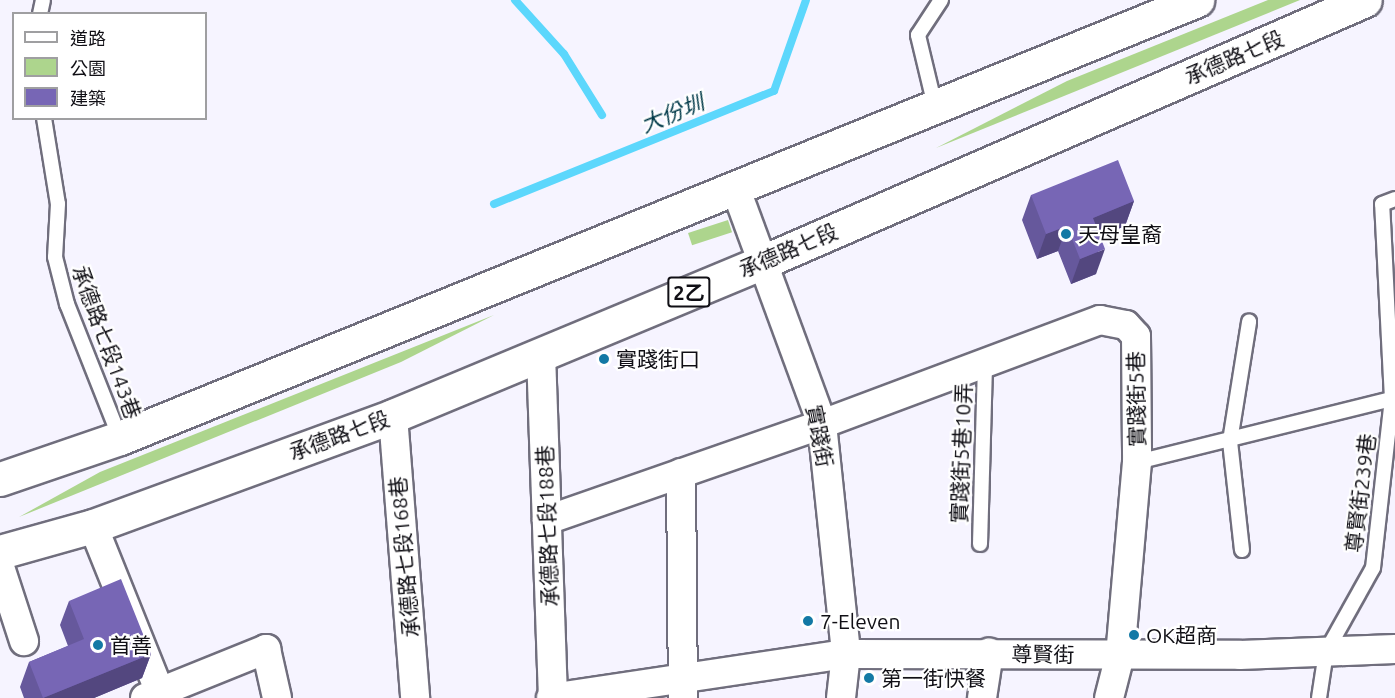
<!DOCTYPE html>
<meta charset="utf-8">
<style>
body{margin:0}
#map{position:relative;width:1395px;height:698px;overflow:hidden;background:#f6f4ff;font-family:Ubuntu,"Noto Sans TC",sans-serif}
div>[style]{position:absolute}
.green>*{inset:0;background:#add58d;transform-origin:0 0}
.stream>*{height:8px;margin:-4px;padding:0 4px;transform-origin:4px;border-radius:4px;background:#5cd7fc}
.roads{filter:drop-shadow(2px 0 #706e7d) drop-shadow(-2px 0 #706e7d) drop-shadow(0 2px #706e7d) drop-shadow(0 -2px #706e7d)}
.lane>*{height:14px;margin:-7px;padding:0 7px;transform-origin:7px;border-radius:7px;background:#fff}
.street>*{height:28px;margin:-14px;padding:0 14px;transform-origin:14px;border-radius:14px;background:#fff}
.primary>*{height:33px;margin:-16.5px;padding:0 16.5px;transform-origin:16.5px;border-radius:16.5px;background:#fff}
.wall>*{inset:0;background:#66589c}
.shaded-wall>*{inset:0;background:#53477f}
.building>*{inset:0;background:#7766b5}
.dots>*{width:16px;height:16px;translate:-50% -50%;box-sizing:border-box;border:3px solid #fff;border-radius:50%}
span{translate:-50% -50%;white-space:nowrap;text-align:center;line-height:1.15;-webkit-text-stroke:4.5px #fff;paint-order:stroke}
.shield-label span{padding:2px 4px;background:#fff;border:2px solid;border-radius:4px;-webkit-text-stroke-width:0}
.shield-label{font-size:20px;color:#100f15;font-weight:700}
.street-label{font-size:21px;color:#100f15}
.poi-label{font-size:21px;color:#100f15}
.left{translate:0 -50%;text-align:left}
.water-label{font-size:22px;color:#003948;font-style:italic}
.legend{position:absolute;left:12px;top:12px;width:195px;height:108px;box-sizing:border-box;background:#fff;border:2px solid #9f9fa1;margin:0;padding:8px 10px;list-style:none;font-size:18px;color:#100f15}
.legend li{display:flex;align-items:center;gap:12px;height:30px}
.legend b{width:30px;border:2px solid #9f9fa1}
</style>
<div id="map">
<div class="green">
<div style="clip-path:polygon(1268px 0,1300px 0,936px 148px,1067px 81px)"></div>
<div style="left:728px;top:220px;width:13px;height:42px;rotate:72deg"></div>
<div style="clip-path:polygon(494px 315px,401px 362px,19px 517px,100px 472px)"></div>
</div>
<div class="stream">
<div style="left:515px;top:0;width:73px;rotate:47.8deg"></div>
<div style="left:564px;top:54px;width:72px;rotate:58.1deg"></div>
<div style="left:494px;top:204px;width:302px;rotate:-22deg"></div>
<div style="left:774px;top:91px;width:96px;rotate:-70.6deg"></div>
</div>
<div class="roads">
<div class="lane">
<div style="left:40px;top:14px;width:14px;rotate:-78deg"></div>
<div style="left:935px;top:106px;width:73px;rotate:-103.5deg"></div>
<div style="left:918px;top:35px;width:42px;rotate:-56.7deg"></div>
<div style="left:44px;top:118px;width:87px;rotate:80.8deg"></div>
<div style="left:58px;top:204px;width:53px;rotate:93.2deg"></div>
<div style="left:55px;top:257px;width:49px;rotate:75.7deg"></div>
<div style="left:67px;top:304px;width:144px;rotate:68.4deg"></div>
<div style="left:1137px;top:462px;width:266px;rotate:-13.9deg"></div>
<div style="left:980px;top:544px;width:181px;rotate:-88.4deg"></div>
<div style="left:1242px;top:550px;width:110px;rotate:-96.3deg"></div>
<div style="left:1230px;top:441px;width:121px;rotate:-80.9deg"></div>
<div style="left:1319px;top:698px;width:47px;rotate:-81.3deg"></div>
<div style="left:1326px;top:652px;width:96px;rotate:-60.8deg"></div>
<div style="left:1373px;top:568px;width:170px;rotate:-83.6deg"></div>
<div style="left:1392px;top:399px;width:195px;rotate:-92.9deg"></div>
<div style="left:1382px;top:204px;width:14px;rotate:-21deg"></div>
</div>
<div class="street">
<div style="left:735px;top:187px;width:252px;rotate:69.8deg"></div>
<div style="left:822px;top:424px;width:231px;rotate:84deg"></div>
<div style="left:846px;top:654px;width:44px;rotate:96.5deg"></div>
<div style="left:541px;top:354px;width:344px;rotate:88deg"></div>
<div style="left:393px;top:416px;width:283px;rotate:85.5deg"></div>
<div style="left:681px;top:473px;width:225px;rotate:89.5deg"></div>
<div style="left:547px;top:520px;width:291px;rotate:-19.2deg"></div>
<div style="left:822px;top:424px;width:297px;rotate:-20.5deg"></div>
<div style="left:1100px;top:320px;width:26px;rotate:11deg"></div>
<div style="left:1126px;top:325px;width:15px;rotate:48deg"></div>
<div style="left:1136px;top:336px;width:126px;rotate:89.5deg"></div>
<div style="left:1137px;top:462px;width:194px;rotate:95deg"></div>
<div style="left:1120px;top:655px;width:44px;rotate:104.3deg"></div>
<div style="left:93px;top:526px;width:185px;rotate:68.1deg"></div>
<div style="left:0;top:567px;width:78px;rotate:72deg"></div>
<div style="left:145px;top:698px;width:131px;rotate:-22deg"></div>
<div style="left:266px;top:649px;width:50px;rotate:77.3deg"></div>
<div style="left:551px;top:698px;width:298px;rotate:-8.5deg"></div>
<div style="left:846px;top:654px;width:394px;rotate:0.1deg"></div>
<div style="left:1240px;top:655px;width:155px;rotate:-2.2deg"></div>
<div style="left:982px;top:698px;width:46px;rotate:-81.2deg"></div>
</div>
<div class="primary">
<div style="left:0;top:479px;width:127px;rotate:-18.9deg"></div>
<div style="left:120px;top:438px;width:1163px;rotate:-22.13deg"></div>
<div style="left:0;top:552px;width:97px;rotate:-15.6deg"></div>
<div style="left:93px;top:526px;width:320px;rotate:-20.1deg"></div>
<div style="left:393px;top:416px;width:403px;rotate:-22.6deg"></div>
<div style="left:765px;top:261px;width:654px;rotate:-23.51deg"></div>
</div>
</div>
<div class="wall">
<div style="clip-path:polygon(1031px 195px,1134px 201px,1125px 226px,1100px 236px,1096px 274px,1071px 284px,1058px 251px,1037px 259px,1022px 220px)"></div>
<div style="clip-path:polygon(69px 601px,151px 654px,142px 678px,94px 698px,24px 698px,20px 687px,29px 662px,68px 646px,60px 625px)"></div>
</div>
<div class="shaded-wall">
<div style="clip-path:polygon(1134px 201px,1125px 226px,1084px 243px,1093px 218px)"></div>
<div style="clip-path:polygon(1067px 226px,1058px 251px,1037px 259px,1046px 234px)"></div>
<div style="clip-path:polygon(1105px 249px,1096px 274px,1071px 284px,1080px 259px)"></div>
<div style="clip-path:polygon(151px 654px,142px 678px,94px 698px,43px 698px)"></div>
</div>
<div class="building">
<div style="clip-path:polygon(1118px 160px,1134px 201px,1093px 218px,1105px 249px,1080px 259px,1067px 226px,1046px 234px,1031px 195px)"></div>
<div style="clip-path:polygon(121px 579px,151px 654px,43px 698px,29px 662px,84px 639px,69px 601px)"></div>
</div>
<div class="dots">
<div style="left:1066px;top:234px;background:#1379a5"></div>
<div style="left:604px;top:359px;background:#1379a5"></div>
<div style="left:808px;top:621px;background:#1379a5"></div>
<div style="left:1134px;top:635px;background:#1379a5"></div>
<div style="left:98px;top:645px;background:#1379a5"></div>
<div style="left:869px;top:678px;background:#1379a5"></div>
</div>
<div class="shield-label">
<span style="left:689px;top:292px">2乙</span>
</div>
<div class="street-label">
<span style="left:1234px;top:57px;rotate:-23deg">承德路七段</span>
<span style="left:788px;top:250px;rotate:-23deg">承德路七段</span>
<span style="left:107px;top:342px;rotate:70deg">承德路七段143巷</span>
<span style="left:1136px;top:399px;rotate:-91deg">實踐街5巷</span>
<span style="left:339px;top:435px;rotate:-20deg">承德路七段</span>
<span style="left:820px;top:436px;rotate:79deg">實踐街</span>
<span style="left:961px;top:453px;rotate:-88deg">實踐街5巷10弄</span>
<span style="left:1360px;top:493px;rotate:-83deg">尊賢街239巷</span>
<span style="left:547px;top:526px;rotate:-92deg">承德路七段188巷</span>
<span style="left:404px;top:557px;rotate:-95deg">承德路七段168巷</span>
<span style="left:1043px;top:654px;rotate:1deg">尊賢街</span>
</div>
<div class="poi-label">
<span class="left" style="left:1078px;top:234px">天母皇裔</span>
<span class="left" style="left:616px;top:359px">實踐街口</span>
<span class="left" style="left:820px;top:621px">7-Eleven</span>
<span class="left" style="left:1146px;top:635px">OK超商</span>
<span class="left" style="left:110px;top:645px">首善</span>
<span class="left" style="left:881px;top:678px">第一街快餐</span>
</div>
<div class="water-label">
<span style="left:672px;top:113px;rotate:-22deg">大份圳</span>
</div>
<ul class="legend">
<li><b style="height:8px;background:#fff"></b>道路</li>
<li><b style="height:16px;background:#add58d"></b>公園</li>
<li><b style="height:16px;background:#7766b5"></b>建築</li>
</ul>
</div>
